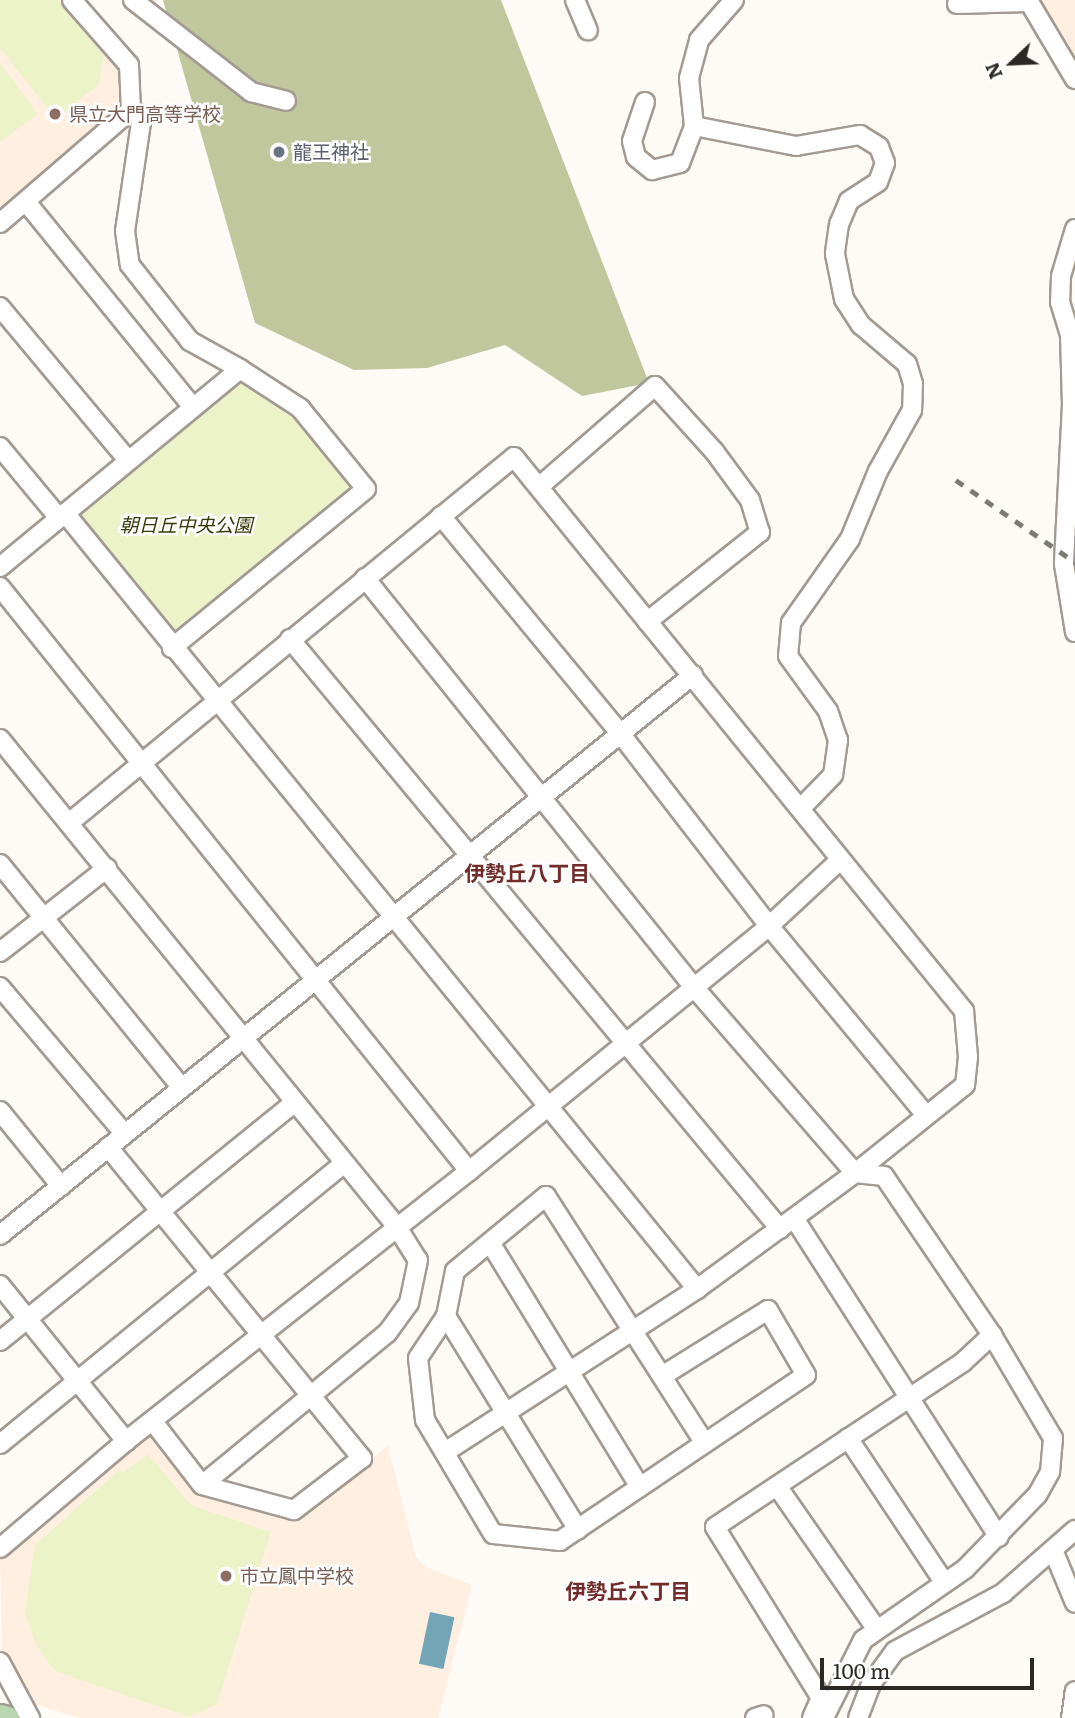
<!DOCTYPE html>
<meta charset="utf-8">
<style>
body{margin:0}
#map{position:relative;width:1075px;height:1718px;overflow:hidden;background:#fefbf7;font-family:Literata,"Noto Sans JP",serif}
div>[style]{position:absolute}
.built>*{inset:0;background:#feefe1}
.green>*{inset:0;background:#ecf3c9}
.forest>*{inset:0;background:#c0c79c}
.water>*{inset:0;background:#74a5b7;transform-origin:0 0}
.roads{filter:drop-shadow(2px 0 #a39b93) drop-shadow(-2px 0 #a39b93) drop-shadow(0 2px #a39b93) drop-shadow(0 -2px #a39b93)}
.minor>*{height:18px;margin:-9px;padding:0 9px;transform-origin:9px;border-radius:9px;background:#fff}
.major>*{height:23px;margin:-11.5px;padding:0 11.5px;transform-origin:11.5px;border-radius:11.5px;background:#b8d6b0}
.rail>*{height:4.5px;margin-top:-2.25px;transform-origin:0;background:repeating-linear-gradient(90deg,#7d7a76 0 9px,transparent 0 18px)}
.dots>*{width:19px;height:19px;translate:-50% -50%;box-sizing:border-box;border:4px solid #fff;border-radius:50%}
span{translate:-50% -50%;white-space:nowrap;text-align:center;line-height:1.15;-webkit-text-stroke:5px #fff;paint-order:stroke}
.education-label{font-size:19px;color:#785e54}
.left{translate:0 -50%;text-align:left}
.worship-label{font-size:19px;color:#5b616d}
.park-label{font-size:19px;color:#363a06;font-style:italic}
.neighbourhood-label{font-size:21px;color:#722c2a;font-weight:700}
.north{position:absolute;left:977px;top:28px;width:70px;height:70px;-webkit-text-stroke:5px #fff;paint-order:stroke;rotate:247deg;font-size:19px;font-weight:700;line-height:28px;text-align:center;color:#2b2825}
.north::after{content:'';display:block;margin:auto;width:24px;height:32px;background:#2b2825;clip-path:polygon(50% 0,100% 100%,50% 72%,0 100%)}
.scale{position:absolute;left:820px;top:1658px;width:214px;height:32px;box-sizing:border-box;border:4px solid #2b2825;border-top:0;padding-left:9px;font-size:21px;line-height:24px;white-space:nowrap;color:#2b2825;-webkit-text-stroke:5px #fff;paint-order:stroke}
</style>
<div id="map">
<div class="built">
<div style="clip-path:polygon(0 0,64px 0,122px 65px,124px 98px,96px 130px,0 207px)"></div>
<div style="clip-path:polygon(1033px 0,1075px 0,1075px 67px)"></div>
<div style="clip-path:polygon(157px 1434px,201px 1490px,297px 1515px,388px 1446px,416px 1557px,425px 1567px,472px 1585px,438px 1718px,79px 1718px,34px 1704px,15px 1684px,2px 1657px,0 1555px,137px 1441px)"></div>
</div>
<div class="green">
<div style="clip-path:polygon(0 0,58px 0,104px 56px,99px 85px,55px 118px,0 48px)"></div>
<div style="clip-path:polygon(0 63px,38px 114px,0 142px)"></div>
<div style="clip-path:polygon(241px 380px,297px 415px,355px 488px,174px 639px,74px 512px)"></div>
<div style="clip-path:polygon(148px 1454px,191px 1505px,271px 1532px,217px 1704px,189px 1717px,55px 1671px,36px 1645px,25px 1612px,35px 1545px,119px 1470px,123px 1473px)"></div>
</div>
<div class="forest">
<div style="clip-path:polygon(163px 0,501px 0,649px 383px,582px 396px,505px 345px,427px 368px,354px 370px,255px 323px)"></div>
</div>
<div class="water">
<div style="left:430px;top:1612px;width:25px;height:53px;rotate:12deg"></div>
</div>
<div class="roads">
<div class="minor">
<div style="left:72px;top:0;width:86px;rotate:48.8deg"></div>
<div style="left:129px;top:65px;width:45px;rotate:87.5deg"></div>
<div style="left:133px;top:0;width:150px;rotate:37.9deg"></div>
<div style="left:251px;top:92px;width:36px;rotate:14deg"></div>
<div style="left:575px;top:0;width:33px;rotate:67deg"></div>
<div style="left:1028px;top:0;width:92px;rotate:59.3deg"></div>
<div style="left:957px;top:4px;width:71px;rotate:-1.6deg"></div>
<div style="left:645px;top:102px;width:41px;rotate:108.4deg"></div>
<div style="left:632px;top:141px;width:16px;rotate:76deg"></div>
<div style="left:636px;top:157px;width:21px;rotate:39deg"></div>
<div style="left:652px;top:170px;width:29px;rotate:-14deg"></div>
<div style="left:680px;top:163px;width:40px;rotate:-69deg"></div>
<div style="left:694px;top:126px;width:48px;rotate:-95.9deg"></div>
<div style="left:689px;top:78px;width:39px;rotate:-75deg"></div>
<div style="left:699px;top:40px;width:53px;rotate:-48.8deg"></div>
<div style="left:694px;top:126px;width:104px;rotate:11.1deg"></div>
<div style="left:796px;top:146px;width:65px;rotate:-9.8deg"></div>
<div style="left:860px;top:135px;width:22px;rotate:32deg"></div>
<div style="left:879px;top:147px;width:17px;rotate:69deg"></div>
<div style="left:885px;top:163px;width:20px;rotate:110deg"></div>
<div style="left:878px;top:182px;width:35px;rotate:147deg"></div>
<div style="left:849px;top:201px;width:25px;rotate:113deg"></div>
<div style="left:839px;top:224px;width:30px;rotate:98deg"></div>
<div style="left:835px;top:254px;width:46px;rotate:78.7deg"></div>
<div style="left:844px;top:299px;width:31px;rotate:57deg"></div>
<div style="left:861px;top:325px;width:60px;rotate:40.3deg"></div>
<div style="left:907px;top:364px;width:21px;rotate:73deg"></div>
<div style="left:913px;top:384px;width:26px;rotate:92deg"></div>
<div style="left:912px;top:410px;width:70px;rotate:119.1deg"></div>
<div style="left:878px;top:471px;width:74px;rotate:112.4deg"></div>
<div style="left:850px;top:539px;width:103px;rotate:125.1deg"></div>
<div style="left:791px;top:623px;width:33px;rotate:95deg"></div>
<div style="left:788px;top:656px;width:68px;rotate:54deg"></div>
<div style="left:828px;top:711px;width:31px;rotate:71deg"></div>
<div style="left:838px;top:740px;width:35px;rotate:98deg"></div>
<div style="left:833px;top:775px;width:47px;rotate:134.1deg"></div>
<div style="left:27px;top:203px;width:263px;rotate:50.9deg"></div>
<div style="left:0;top:223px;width:173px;rotate:-40.8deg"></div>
<div style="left:131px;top:110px;width:13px;rotate:29deg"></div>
<div style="left:142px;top:116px;width:116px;rotate:98.4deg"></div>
<div style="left:125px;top:231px;width:34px;rotate:82deg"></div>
<div style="left:130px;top:265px;width:97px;rotate:51.7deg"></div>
<div style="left:190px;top:341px;width:57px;rotate:29.2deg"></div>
<div style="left:1075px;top:229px;width:49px;rotate:106.6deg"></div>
<div style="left:1061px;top:276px;width:26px;rotate:92deg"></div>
<div style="left:1060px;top:302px;width:34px;rotate:73deg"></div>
<div style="left:1070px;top:334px;width:70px;rotate:88.4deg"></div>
<div style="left:1072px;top:404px;width:160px;rotate:92.9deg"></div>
<div style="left:1064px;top:564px;width:69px;rotate:80.8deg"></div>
<div style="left:0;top:307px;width:199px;rotate:50.1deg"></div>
<div style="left:0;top:447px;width:92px;rotate:50.3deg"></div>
<div style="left:540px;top:486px;width:152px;rotate:-41deg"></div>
<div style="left:655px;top:386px;width:88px;rotate:47.8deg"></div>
<div style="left:714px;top:451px;width:61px;rotate:53.7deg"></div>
<div style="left:750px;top:500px;width:34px;rotate:73deg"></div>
<div style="left:760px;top:532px;width:144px;rotate:141.5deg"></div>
<div style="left:65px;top:513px;width:1001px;rotate:50.84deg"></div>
<div style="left:441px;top:516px;width:281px;rotate:50.5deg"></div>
<div style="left:620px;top:733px;width:244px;rotate:52.3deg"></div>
<div style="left:769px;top:926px;width:244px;rotate:50.3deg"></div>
<div style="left:0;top:567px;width:311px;rotate:-39.5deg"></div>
<div style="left:240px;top:369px;width:72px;rotate:33deg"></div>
<div style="left:300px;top:408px;width:104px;rotate:50.8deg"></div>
<div style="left:366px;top:489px;width:251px;rotate:140.7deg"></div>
<div style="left:365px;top:578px;width:522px;rotate:51.22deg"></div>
<div style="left:692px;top:985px;width:249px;rotate:49.1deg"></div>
<div style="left:855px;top:1173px;width:29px;rotate:6deg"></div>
<div style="left:884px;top:1176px;width:192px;rotate:55.8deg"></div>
<div style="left:992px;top:1335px;width:120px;rotate:59.4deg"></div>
<div style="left:1053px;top:1438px;width:34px;rotate:95deg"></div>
<div style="left:1050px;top:1472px;width:26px;rotate:119deg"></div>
<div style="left:1037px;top:1495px;width:103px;rotate:134.2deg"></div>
<div style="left:965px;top:1569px;width:124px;rotate:145.2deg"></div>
<div style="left:863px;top:1640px;width:87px;rotate:116.6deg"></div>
<div style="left:0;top:587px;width:749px;rotate:51.23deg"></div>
<div style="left:290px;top:639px;width:767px;rotate:50.29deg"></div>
<div style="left:0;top:739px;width:629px;rotate:50.87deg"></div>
<div style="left:397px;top:1227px;width:39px;rotate:58deg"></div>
<div style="left:418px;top:1260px;width:44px;rotate:101.8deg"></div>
<div style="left:409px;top:1303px;width:37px;rotate:126deg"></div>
<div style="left:387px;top:1333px;width:239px;rotate:140.6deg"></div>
<div style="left:69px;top:823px;width:576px;rotate:-39.44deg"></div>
<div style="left:514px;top:457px;width:714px;rotate:50.91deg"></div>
<div style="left:964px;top:1011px;width:46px;rotate:85deg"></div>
<div style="left:968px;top:1057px;width:28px;rotate:96deg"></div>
<div style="left:965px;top:1085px;width:141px;rotate:141.3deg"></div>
<div style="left:855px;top:1173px;width:196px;rotate:143.7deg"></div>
<div style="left:697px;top:1289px;width:300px;rotate:147.1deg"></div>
<div style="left:0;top:864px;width:287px;rotate:50.9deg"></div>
<div style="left:0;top:952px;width:136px;rotate:-38.1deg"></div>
<div style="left:0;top:987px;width:192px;rotate:49.7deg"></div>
<div style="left:0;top:1111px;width:97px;rotate:50.9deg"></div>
<div style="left:108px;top:1147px;width:402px;rotate:50.8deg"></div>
<div style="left:362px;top:1458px;width:86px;rotate:142.6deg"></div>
<div style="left:294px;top:1510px;width:95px;rotate:-164.8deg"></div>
<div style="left:202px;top:1485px;width:78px;rotate:-127.7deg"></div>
<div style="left:794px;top:1218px;width:379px;rotate:57.3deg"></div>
<div style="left:0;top:1235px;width:891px;rotate:-38.94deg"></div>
<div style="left:491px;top:1244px;width:285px;rotate:58.5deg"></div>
<div style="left:0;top:1285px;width:201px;rotate:51.1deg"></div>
<div style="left:446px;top:1316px;width:251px;rotate:58.3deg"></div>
<div style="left:0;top:1341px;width:377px;rotate:-39deg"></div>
<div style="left:662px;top:1376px;width:125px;rotate:-31.9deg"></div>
<div style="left:768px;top:1310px;width:75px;rotate:59.7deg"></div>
<div style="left:806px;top:1375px;width:297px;rotate:146deg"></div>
<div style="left:560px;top:1541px;width:67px;rotate:-174deg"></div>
<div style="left:493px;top:1534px;width:133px;rotate:-120.8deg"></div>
<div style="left:425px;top:1420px;width:62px;rotate:-96.4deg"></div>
<div style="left:418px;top:1358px;width:50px;rotate:-56.3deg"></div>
<div style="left:446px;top:1316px;width:46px;rotate:-78.7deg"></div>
<div style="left:455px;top:1271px;width:118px;rotate:-39.5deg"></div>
<div style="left:546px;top:1196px;width:292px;rotate:57.3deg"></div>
<div style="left:848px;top:1438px;width:173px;rotate:56.3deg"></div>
<div style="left:0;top:1444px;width:441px;rotate:-39.2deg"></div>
<div style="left:777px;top:1486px;width:175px;rotate:55.2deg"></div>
<div style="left:0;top:1548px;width:165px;rotate:-40.3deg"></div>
<div style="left:126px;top:1441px;width:437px;rotate:-38.2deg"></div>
<div style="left:469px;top:1171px;width:387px;rotate:-39.2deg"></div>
<div style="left:769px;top:926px;width:97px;rotate:-42.9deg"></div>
<div style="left:1053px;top:1550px;width:57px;rotate:67.5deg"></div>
<div style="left:0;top:1662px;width:64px;rotate:61.8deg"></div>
<div style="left:755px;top:1718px;width:9px;rotate:-18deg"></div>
<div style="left:812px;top:1718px;width:22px;rotate:-66deg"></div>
<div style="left:821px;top:1698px;width:201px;rotate:-121.8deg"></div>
<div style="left:715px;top:1527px;width:298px;rotate:-33.6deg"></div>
<div style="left:963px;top:1362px;width:40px;rotate:-43deg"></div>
<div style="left:858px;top:1718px;width:36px;rotate:-69deg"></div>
<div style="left:871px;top:1684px;width:41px;rotate:-54deg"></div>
<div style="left:895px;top:1651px;width:123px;rotate:-28.2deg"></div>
<div style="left:1003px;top:1593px;width:96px;rotate:-41.2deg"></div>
<div style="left:1071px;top:1718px;width:27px;rotate:-82deg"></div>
</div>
<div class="major">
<div style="left:0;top:1716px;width:7px;rotate:16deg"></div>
</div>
</div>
<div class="rail">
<div style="left:956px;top:480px;width:145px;rotate:34.6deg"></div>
</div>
<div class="dots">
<div style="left:55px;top:114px;background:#8d6e63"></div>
<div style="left:279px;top:152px;background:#6b7280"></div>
<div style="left:226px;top:1576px;background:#8d6e63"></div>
</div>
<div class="education-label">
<span class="left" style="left:69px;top:114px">県立大門高等学校</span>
<span class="left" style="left:240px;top:1576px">市立鳳中学校</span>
</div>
<div class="worship-label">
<span class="left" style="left:293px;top:152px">龍王神社</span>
</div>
<div class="park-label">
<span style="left:186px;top:525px">朝日丘中央公園</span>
</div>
<div class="neighbourhood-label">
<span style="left:527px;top:872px">伊勢丘八丁目</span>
<span style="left:628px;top:1590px">伊勢丘六丁目</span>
</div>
<div class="north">N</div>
<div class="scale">100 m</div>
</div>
